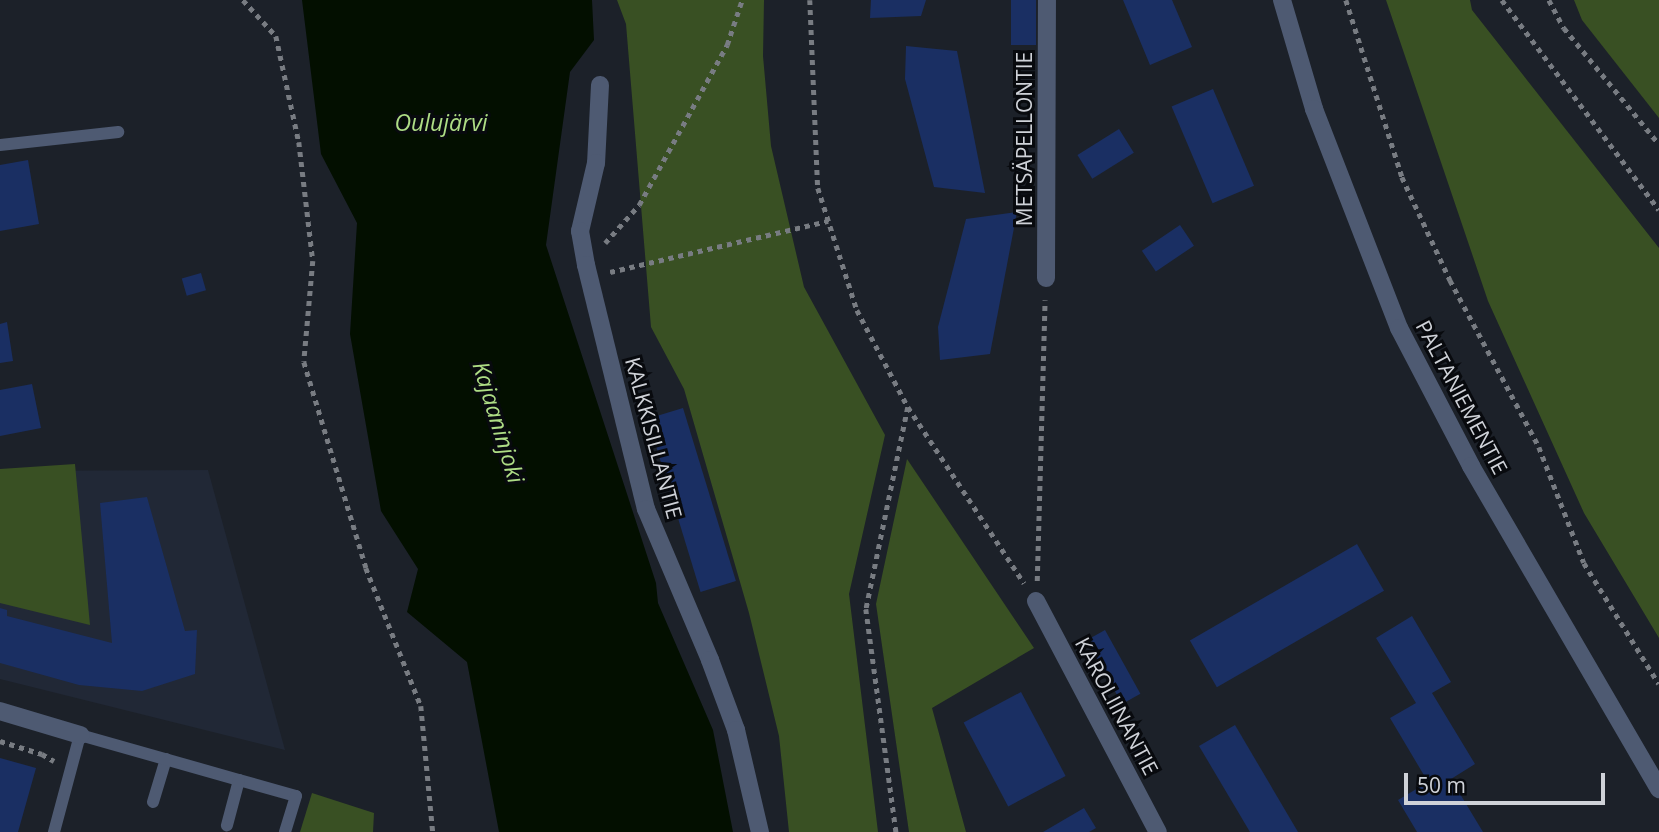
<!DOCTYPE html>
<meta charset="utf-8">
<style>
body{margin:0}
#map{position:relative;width:1659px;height:832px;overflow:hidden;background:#1c2129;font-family:"Open Sans",sans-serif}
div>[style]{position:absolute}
.built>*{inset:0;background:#212836}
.green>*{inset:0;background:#395023}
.water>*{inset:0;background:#030f00}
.building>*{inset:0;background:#1a2f63;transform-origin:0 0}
.path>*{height:4.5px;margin-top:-2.25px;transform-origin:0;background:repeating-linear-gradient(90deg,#787c82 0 5px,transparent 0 10px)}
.service>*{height:12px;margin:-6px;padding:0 6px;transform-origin:6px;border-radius:6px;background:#4e5a72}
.minor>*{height:18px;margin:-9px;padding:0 9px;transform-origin:9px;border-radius:9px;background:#4e5a72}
.tertiary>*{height:18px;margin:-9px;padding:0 9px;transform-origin:9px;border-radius:9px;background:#4e5a72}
span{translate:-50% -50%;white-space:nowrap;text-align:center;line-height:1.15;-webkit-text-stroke:6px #080a0e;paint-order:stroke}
.street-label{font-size:21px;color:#cfd2d8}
.water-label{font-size:23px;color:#aedd85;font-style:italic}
.scale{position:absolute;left:1404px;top:773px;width:201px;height:32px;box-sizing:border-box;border:4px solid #cfd2d8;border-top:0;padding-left:9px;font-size:21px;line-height:24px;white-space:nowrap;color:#cfd2d8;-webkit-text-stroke:5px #080a0e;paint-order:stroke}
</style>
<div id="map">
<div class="built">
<div style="clip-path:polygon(208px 470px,285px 750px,0 679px,0 471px)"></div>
</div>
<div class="green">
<div style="clip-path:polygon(617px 0,764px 0,763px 56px,771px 146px,804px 287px,885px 435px,849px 594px,878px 832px,789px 832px,779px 736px,749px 613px,684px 389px,651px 327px,626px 24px)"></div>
<div style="clip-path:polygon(1386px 0,1470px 0,1472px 10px,1659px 248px,1659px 638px,1584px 513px,1488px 301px)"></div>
<div style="clip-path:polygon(1574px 0,1659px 0,1659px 118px,1582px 20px)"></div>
<div style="clip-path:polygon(907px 459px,1034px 648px,932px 708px,966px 832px,909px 832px,876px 604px)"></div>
<div style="clip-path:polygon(75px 464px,90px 625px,0 603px,0 469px)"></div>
<div style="clip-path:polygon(312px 793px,374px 813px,373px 832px,300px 832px)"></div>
</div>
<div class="water">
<div style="clip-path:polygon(302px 0,592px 0,594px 40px,570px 72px,546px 245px,656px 583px,658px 603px,713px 730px,733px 832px,499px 832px,467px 662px,407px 612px,418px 569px,381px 511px,350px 334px,357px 223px,321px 154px)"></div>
</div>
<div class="building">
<div style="clip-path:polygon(871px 0,926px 0,921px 16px,870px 18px)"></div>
<div style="left:1011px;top:0;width:25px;height:45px"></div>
<div style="clip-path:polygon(1123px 0,1172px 0,1192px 47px,1150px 65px)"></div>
<div style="clip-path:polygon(906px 46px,957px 51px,985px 193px,934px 187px,905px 79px)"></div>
<div style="left:1213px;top:89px;width:105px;height:45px;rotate:67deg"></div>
<div style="left:1119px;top:129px;width:28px;height:49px;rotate:58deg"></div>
<div style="clip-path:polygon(28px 160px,39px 224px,0 231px,0 165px)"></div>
<div style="clip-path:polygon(1017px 212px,990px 354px,940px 360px,938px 327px,966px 219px)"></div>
<div style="left:1180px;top:225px;width:25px;height:46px;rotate:56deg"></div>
<div style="left:201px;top:273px;width:18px;height:20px;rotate:74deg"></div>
<div style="clip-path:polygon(7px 322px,13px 361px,0 363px,0 324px)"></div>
<div style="clip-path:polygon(32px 384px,41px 428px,0 436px,0 390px)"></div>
<div style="left:683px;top:408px;width:181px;height:37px;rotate:73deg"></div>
<div style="clip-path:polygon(147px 497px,185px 631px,197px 630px,195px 674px,142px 691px,79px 685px,0 663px,0 608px,7px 610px,7px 616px,112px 643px,100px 503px)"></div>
<div style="left:1357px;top:544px;width:54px;height:193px;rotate:60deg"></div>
<div style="clip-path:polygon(1412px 616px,1451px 682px,1432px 693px,1475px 764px,1451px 779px,1483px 832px,1417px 832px,1398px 800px,1428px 782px,1390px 718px,1416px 703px,1376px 638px)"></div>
<div style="left:1105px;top:630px;width:73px;height:21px;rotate:61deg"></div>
<div style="left:1021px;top:692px;width:95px;height:65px;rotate:62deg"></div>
<div style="clip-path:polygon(1235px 725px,1298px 832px,1250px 832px,1199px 746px)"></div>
<div style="clip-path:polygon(0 758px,36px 768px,18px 832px,0 832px)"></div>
<div style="clip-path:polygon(1084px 808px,1096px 828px,1089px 832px,1043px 832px)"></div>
</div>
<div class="path">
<div style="left:243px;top:0;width:49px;rotate:47.5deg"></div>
<div style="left:276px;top:36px;width:108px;rotate:77.8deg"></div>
<div style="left:299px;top:142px;width:120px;rotate:83.3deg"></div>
<div style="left:313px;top:261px;width:101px;rotate:95.1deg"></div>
<div style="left:304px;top:362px;width:215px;rotate:73.2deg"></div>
<div style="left:366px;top:568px;width:149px;rotate:68.3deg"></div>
<div style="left:421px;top:706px;width:127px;rotate:84.6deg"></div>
<div style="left:810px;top:0;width:188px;rotate:87.6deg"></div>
<div style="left:818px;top:188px;width:128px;rotate:72.3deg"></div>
<div style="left:857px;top:310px;width:110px;rotate:62.3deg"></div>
<div style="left:908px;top:407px;width:206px;rotate:101.7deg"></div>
<div style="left:866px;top:609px;width:225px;rotate:82.3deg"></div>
<div style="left:1346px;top:0;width:186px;rotate:72.4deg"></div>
<div style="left:1402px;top:177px;width:114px;rotate:65deg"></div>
<div style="left:1450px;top:280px;width:189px;rotate:61.9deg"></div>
<div style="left:1539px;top:447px;width:124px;rotate:68.8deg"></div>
<div style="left:1584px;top:563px;width:142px;rotate:58.2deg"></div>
<div style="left:1502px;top:0;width:262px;rotate:53.2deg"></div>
<div style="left:1549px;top:0;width:32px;rotate:62deg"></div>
<div style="left:1564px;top:28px;width:150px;rotate:50.7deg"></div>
<div style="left:605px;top:243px;width:51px;rotate:-48.2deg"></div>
<div style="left:639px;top:205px;width:183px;rotate:-61.2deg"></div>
<div style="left:727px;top:45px;width:47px;rotate:-71.6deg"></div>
<div style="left:610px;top:272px;width:224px;rotate:-13.2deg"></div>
<div style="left:908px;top:407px;width:211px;rotate:56.6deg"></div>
<div style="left:1037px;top:581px;width:281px;rotate:-88.4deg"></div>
<div style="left:0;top:741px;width:44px;rotate:17.2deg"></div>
<div style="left:42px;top:754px;width:14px;rotate:30deg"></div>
</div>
<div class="service">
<div style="left:0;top:145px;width:119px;rotate:-6.3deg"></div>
<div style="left:239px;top:780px;width:59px;rotate:15.7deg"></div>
<div style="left:296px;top:796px;width:38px;rotate:107deg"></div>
<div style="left:153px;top:802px;width:45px;rotate:-73.2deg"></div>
<div style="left:54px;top:832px;width:100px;rotate:-75deg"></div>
<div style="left:80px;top:735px;width:165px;rotate:15.8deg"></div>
<div style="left:239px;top:780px;width:47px;rotate:104.9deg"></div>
</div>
<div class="minor">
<div style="left:600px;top:85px;width:78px;rotate:92.9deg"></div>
<div style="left:596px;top:163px;width:70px;rotate:103.2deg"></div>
<div style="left:580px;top:231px;width:35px;rotate:80deg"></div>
<div style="left:586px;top:265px;width:251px;rotate:76.2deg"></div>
<div style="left:646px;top:509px;width:164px;rotate:67deg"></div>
<div style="left:710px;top:660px;width:75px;rotate:69.6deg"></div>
<div style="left:736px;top:730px;width:105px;rotate:76.8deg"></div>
<div style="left:1046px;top:278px;width:278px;rotate:-89.8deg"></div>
<div style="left:1036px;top:601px;width:261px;rotate:62.2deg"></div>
<div style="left:0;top:711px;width:84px;rotate:16.7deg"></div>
</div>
<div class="tertiary">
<div style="left:1282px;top:0;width:114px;rotate:73.6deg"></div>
<div style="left:1314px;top:109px;width:235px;rotate:68.8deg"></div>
<div style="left:1399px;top:328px;width:156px;rotate:62.4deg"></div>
<div style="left:1471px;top:466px;width:374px;rotate:59.8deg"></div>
</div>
<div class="street-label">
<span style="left:1024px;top:139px;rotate:-90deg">METSÄPELLONTIE</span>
<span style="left:1462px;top:397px;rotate:62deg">PALTANIEMENTIE</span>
<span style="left:654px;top:438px;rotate:75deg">KALKKISILLANTIE</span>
<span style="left:1117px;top:706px;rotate:62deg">KAROLIINANTIE</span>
</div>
<div class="water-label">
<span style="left:441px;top:122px">Oulujärvi</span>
<span style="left:499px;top:422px;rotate:73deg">Kajaaninjoki</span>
</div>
<div class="scale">50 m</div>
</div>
